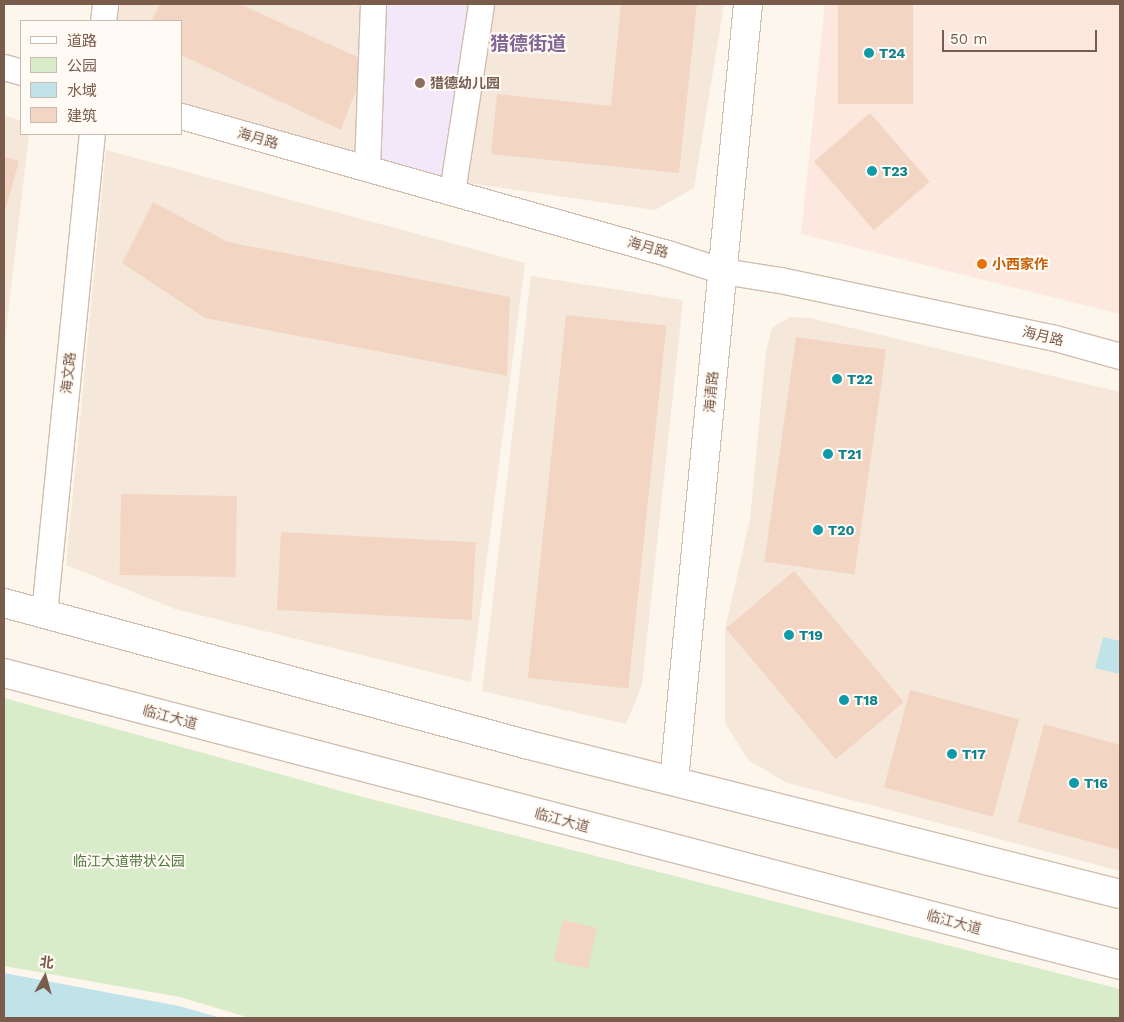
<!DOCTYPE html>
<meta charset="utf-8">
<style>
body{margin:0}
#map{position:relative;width:1124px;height:1022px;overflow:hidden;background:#fdf6ec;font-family:"Work Sans","Noto Sans SC",sans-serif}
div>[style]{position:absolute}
.residential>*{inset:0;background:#f5e8da}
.commercial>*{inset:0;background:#fde8e0}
.education>*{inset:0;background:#f3e8fa}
.green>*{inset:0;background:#d8ecc9}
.water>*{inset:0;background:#bfe3e8}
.building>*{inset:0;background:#f3d5c3;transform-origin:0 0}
.roads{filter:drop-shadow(1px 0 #d1beb0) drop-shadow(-1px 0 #d1beb0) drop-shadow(0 1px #d1beb0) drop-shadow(0 -1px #d1beb0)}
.minor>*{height:25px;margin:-12.5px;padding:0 12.5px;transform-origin:12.5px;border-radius:12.5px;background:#fff}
.tertiary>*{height:28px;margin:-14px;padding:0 14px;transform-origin:14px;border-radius:14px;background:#fff}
.secondary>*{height:28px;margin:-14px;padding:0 14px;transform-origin:14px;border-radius:14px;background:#fff}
.dots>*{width:14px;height:14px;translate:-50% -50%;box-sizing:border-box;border:2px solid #fffaf3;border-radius:50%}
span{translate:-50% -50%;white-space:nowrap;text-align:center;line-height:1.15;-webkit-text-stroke:4px #fffaf3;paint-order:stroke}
.culture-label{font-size:14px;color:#0d838f;font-weight:700}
.left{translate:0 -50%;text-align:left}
.education-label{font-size:14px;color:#785e54;font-weight:700}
.street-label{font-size:14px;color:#7a5c4d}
.food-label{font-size:14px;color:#c56008;font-weight:700}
.park-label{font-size:14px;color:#537a41}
.district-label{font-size:19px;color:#846695;font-weight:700}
.frame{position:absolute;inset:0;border:5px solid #7a5c4d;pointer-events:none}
.legend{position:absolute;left:20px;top:20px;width:162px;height:115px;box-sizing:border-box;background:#fffaf3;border:1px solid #cabbb1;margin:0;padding:6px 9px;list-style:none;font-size:15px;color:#7a5c4d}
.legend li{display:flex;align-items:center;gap:10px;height:25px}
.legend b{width:25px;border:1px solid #cabbb1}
.north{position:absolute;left:20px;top:952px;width:50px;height:50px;-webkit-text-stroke:4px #fffaf3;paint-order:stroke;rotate:7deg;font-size:14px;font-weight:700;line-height:20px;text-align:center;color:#7a5c4d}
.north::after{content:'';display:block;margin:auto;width:18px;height:22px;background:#7a5c4d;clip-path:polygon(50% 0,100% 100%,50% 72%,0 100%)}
.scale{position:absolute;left:942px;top:30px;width:155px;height:22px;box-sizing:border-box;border:2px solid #7a5c4d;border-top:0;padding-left:6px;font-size:15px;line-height:18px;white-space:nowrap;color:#7a5c4d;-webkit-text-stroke:4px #fffaf3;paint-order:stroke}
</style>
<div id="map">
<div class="residential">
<div style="clip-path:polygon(112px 4px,370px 4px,358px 157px,181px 104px,181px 21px,110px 21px)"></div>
<div style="clip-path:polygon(490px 4px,724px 4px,694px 188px,655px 210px,461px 182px)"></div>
<div style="clip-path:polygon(4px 115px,21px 121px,21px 134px,29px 134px,4px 349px)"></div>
<div style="clip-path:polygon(106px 150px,525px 263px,471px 682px,175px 609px,66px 565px)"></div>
<div style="clip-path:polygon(531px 276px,683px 300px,642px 685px,626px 724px,482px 691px)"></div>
<div style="clip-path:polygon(790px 317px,810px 318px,1120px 392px,1120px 871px,787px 783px,748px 760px,725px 723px,725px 629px,750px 519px,766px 351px,772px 328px)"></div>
</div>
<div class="commercial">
<div style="clip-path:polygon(825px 4px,1120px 4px,1120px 314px,801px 234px)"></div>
</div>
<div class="education">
<div style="clip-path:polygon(383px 4px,472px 4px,443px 178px,378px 162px)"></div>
</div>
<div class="green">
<div style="clip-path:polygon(4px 698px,359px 796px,1120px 989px,1120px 1018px,250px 1018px,180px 997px,4px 966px)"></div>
</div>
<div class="water">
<div style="clip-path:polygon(1103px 637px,1120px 641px,1120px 674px,1095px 668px)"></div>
<div style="clip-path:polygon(4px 973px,179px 1006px,221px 1018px,4px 1018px)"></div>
</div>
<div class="building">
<div style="clip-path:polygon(160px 4px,239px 4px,367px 61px,341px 130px,181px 55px,181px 21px,151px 21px)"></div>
<div style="clip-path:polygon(621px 4px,697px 4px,679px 173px,491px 154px,497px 94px,611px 106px)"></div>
<div style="left:838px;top:4px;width:75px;height:100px"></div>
<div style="left:870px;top:113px;width:91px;height:74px;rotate:49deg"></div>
<div style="clip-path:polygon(4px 157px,19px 161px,4px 215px)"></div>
<div style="clip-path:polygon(153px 202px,228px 242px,510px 297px,507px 376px,205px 318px,122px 263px)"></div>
<div style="left:566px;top:315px;width:101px;height:365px;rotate:6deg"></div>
<div style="left:796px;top:337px;width:91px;height:227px;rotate:8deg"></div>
<div style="left:121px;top:494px;width:116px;height:81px;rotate:1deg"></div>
<div style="left:281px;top:532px;width:195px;height:78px;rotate:3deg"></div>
<div style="left:794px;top:571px;width:171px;height:89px;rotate:50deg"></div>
<div style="left:910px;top:690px;width:113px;height:101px;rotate:15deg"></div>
<div style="clip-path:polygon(1044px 724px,1120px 745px,1120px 850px,1018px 822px)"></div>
<div style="left:563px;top:920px;width:35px;height:42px;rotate:13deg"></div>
</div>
<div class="roads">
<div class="minor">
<div style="left:103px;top:21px;width:17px;rotate:-83deg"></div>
<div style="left:4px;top:67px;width:18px;rotate:16deg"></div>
<div style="left:181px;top:116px;width:505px;rotate:15.74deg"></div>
<div style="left:667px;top:253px;width:59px;rotate:17.8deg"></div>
<div style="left:723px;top:271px;width:58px;rotate:9deg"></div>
<div style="left:780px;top:280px;width:281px;rotate:11.9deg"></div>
<div style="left:1055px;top:338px;width:67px;rotate:15.5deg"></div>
<div style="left:367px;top:168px;width:164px;rotate:-87.9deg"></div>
<div style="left:452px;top:192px;width:190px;rotate:-81.2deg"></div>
<div style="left:44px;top:613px;width:481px;rotate:-84.3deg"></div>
</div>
<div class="tertiary">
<div style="left:674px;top:781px;width:781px;rotate:-84.56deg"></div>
</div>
<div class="secondary">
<div style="left:4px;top:603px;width:540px;rotate:15.14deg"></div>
<div style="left:525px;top:744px;width:614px;rotate:14.15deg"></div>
<div style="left:4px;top:673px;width:1154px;rotate:14.66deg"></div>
</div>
</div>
<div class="dots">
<div style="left:869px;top:53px;background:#0f9aa8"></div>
<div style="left:420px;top:83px;background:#8d6e63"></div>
<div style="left:872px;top:171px;background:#0f9aa8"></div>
<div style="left:982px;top:264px;background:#e8710a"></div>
<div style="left:837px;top:379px;background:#0f9aa8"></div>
<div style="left:828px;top:454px;background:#0f9aa8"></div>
<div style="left:818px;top:530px;background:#0f9aa8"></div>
<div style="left:789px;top:635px;background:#0f9aa8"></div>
<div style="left:844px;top:700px;background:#0f9aa8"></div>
<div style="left:952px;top:754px;background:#0f9aa8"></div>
<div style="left:1074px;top:783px;background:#0f9aa8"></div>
</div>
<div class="culture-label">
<span class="left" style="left:879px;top:53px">T24</span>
<span class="left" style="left:882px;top:171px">T23</span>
<span class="left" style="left:847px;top:379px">T22</span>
<span class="left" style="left:838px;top:454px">T21</span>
<span class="left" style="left:828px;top:530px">T20</span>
<span class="left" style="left:799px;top:635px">T19</span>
<span class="left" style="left:854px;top:700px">T18</span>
<span class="left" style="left:962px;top:754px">T17</span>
<span class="left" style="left:1084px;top:783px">T16</span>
</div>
<div class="education-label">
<span class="left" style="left:430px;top:83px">猎德幼儿园</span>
</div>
<div class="street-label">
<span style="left:258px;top:138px;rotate:16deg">海月路</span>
<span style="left:648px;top:247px;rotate:16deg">海月路</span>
<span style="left:1043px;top:336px;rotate:13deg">海月路</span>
<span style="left:68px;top:373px;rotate:-84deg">海文路</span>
<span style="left:711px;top:392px;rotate:-85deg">海清路</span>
<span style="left:170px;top:717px;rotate:15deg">临江大道</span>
<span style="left:562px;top:820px;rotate:15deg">临江大道</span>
<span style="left:954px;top:922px;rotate:15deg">临江大道</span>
</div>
<div class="food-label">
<span class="left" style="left:992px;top:264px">小西家作</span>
</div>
<div class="park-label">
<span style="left:129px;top:861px">临江大道带状公园</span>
</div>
<div class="district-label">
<span style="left:528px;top:44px">猎德街道</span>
</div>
<div class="frame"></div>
<ul class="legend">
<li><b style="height:6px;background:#fff"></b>道路</li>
<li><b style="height:14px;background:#d8ecc9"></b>公园</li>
<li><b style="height:14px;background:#bfe3e8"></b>水域</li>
<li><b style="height:14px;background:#f3d5c3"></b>建筑</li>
</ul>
<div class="north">北</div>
<div class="scale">50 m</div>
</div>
